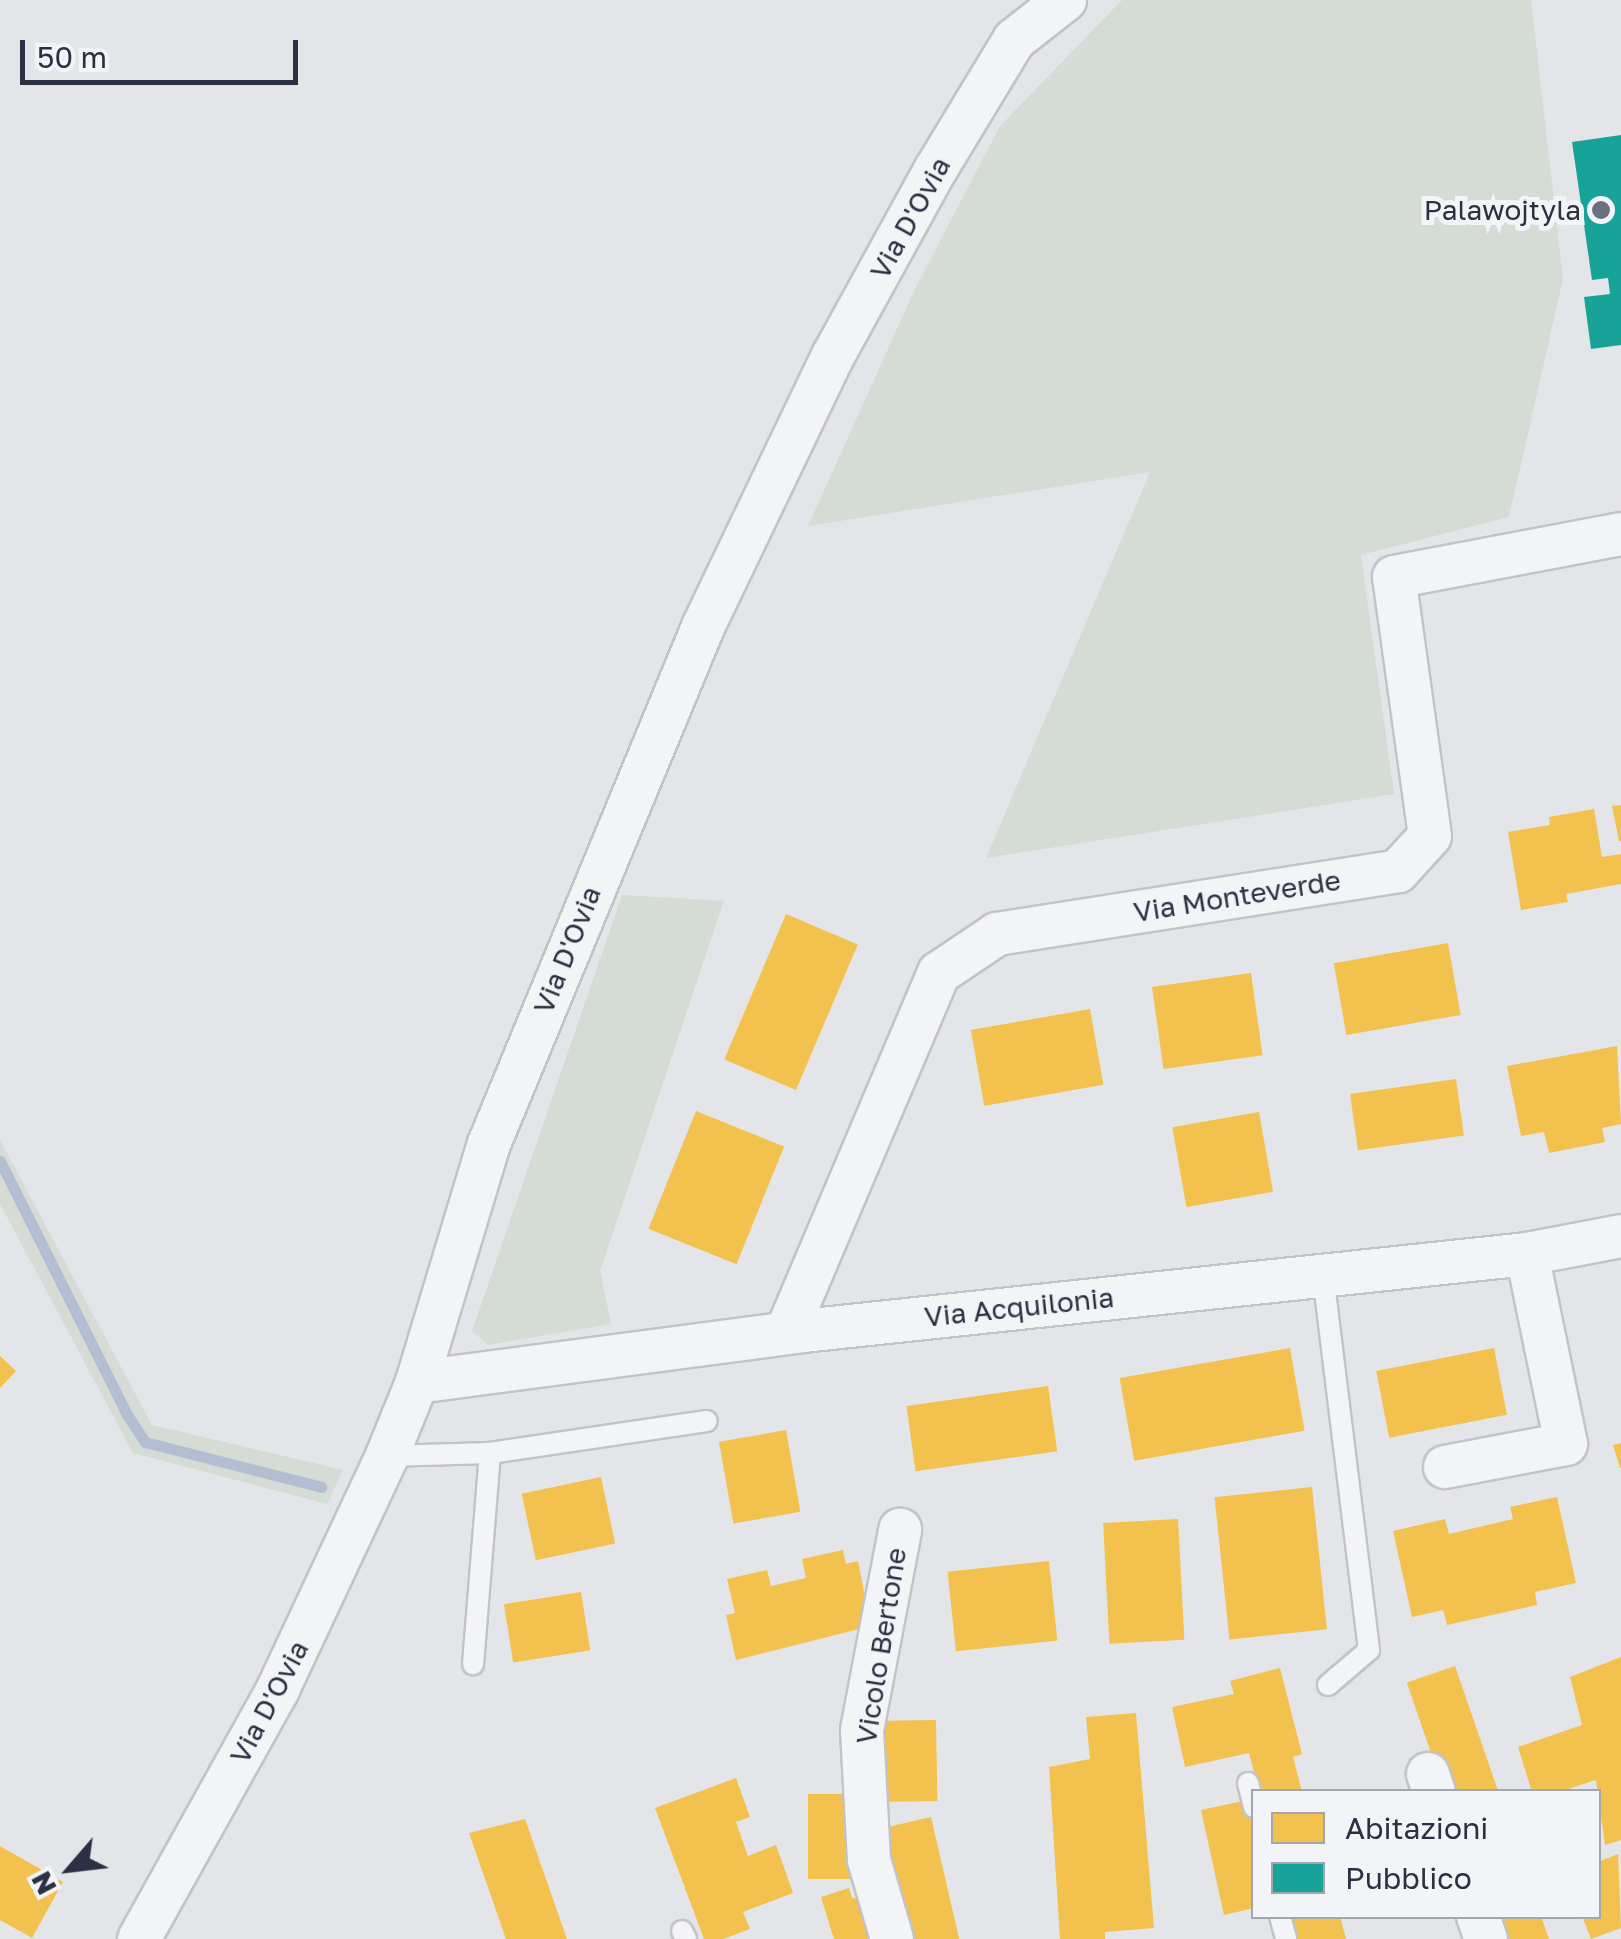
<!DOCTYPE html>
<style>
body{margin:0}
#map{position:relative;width:1621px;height:1939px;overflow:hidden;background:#e4e5e9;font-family:"Golos Text",sans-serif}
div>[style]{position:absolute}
.green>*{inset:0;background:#d4dcd5}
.homes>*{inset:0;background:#f2c14e;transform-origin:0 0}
.public>*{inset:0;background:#17a398}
.stream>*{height:11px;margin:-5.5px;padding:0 5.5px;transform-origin:5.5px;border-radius:5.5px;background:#b4bed3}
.roads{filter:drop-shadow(2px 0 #c2c3c7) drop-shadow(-2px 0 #c2c3c7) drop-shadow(0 2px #c2c3c7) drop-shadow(0 -2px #c2c3c7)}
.lane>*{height:20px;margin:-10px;padding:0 10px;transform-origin:10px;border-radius:10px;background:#f3f4f6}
.street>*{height:42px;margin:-21px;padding:0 21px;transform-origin:21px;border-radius:21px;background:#f3f4f6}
.dots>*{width:28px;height:28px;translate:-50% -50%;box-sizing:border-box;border:5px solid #f2f4f8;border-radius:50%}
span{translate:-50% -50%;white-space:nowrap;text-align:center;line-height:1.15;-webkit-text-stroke:10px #f2f4f8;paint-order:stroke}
.poi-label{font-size:28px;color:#2b3042}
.right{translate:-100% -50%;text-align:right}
.street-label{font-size:28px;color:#2b3042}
.legend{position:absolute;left:1251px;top:1789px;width:350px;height:130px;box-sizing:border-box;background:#f2f4f8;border:2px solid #a2a6af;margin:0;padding:12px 18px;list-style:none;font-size:30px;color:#2b3042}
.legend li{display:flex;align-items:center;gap:20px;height:50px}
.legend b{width:50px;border:2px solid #a2a6af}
.north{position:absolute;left:20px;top:1819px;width:100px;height:100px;-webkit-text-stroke:8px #f2f4f8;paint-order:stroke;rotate:242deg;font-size:28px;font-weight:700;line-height:40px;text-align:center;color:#2b3042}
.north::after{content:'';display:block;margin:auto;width:35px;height:45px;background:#2b3042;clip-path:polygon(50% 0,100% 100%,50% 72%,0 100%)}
.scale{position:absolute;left:20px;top:40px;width:278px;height:45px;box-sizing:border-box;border:5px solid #2b3042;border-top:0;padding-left:12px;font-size:30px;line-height:35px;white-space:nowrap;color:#2b3042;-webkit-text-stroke:8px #f2f4f8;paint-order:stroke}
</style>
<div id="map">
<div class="green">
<div style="clip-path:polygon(1122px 0,1531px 0,1563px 279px,1509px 517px,1361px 555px,1394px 794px,986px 858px,1150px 472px,808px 526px,915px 289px,1000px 126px)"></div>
<div style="clip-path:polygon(622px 895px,724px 901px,600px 1271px,611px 1324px,488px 1345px,472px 1331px)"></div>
<div style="clip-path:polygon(0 1140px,152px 1425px,343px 1470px,327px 1504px,133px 1453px,0 1204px)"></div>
</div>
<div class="homes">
<div style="clip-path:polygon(1621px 805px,1621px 841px,1619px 841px,1612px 806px)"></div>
<div style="clip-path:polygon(1594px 809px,1602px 857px,1621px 854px,1621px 884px,1566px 894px,1568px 902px,1521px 910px,1508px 832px,1550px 825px,1549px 817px)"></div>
<div style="left:786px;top:914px;width:78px;height:158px;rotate:23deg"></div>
<div style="left:1448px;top:943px;width:73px;height:116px;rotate:80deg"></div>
<div style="left:1251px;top:973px;width:83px;height:100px;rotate:82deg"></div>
<div style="left:1090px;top:1009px;width:77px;height:121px;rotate:80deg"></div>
<div style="clip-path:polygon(1617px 1046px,1621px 1124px,1602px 1128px,1605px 1142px,1549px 1153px,1544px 1132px,1521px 1136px,1507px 1066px)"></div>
<div style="left:1456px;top:1079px;width:57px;height:107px;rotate:82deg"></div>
<div style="left:696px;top:1111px;width:95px;height:127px;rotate:22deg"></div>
<div style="left:1259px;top:1112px;width:81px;height:88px;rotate:80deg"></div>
<div style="left:1290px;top:1348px;width:84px;height:173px;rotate:80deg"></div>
<div style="left:1494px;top:1348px;width:68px;height:120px;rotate:79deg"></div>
<div style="clip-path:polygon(0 1356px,16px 1371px,0 1388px)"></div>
<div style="left:1048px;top:1386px;width:66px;height:143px;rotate:82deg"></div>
<div style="left:786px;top:1430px;width:83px;height:68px;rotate:80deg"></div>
<div style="clip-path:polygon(1621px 1443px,1621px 1468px,1620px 1468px,1613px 1445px)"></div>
<div style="left:601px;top:1477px;width:68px;height:81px;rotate:78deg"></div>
<div style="left:1312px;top:1487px;width:143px;height:98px;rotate:84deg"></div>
<div style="clip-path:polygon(1557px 1497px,1576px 1583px,1535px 1592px,1537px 1605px,1447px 1625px,1443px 1610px,1412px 1617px,1393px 1531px,1445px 1519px,1449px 1534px,1513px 1519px,1510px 1507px)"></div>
<div style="left:1178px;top:1519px;width:121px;height:75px;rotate:87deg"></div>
<div style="clip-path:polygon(843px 1550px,846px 1564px,858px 1561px,871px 1626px,736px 1660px,726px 1615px,735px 1613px,727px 1579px,767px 1570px,771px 1586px,806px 1578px,802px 1559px)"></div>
<div style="left:1049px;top:1561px;width:80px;height:102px;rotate:84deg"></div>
<div style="left:581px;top:1592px;width:59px;height:78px;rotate:81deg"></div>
<div style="clip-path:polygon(1621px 1657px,1621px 1840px,1605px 1845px,1596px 1780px,1559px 1792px,1532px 1792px,1518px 1747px,1582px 1725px,1570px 1677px)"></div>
<div style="left:1455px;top:1666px;width:133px;height:51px;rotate:71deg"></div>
<div style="clip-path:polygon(1280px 1668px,1302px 1754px,1293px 1757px,1302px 1792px,1259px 1792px,1249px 1753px,1185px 1767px,1172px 1707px,1234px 1694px,1230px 1681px)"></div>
<div style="clip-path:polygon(1136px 1713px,1154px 1928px,1105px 1932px,1105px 1939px,1060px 1939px,1049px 1767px,1090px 1759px,1086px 1717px)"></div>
<div style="left:936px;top:1720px;width:81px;height:64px;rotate:89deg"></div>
<div style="clip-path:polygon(736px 1778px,750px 1817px,736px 1822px,748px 1856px,776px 1845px,793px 1893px,743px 1912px,750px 1929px,723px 1939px,704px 1939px,655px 1808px)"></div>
<div style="left:808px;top:1794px;width:44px;height:85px"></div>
<div style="clip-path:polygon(1248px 1800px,1254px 1825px,1254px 1908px,1224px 1915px,1201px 1810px)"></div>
<div style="left:931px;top:1817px;width:125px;height:53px;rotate:77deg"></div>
<div style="clip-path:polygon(525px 1819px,567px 1939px,506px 1939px,469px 1833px)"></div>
<div style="clip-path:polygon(0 1846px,63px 1882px,32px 1938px,0 1920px)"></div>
<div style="clip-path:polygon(1618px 1854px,1621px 1928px,1591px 1939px,1582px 1916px,1598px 1916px,1598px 1862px)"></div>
<div style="clip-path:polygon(849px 1888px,852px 1898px,869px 1899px,882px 1939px,834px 1939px,821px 1897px)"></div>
<div style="clip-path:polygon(1291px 1916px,1340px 1916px,1346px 1939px,1297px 1939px)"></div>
<div style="clip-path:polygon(1487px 1916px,1541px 1916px,1549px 1939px,1495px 1939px)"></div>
</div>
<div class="public">
<div style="clip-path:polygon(1621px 135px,1621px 345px,1591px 349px,1584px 297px,1610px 294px,1608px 278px,1592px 280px,1572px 142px)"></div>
</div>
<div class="stream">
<div style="left:0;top:1161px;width:282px;rotate:63.4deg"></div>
<div style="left:126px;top:1413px;width:35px;rotate:57deg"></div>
<div style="left:145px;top:1442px;width:182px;rotate:14.3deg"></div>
</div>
<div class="roads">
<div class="lane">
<div style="left:1323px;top:1275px;width:378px;rotate:83deg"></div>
<div style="left:1369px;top:1650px;width:54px;rotate:139.5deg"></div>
<div style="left:490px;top:1453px;width:219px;rotate:-8.4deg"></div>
<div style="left:387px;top:1456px;width:103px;rotate:-1.7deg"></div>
<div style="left:490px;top:1453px;width:212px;rotate:94.6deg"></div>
<div style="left:1248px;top:1783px;width:25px;rotate:76deg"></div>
<div style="left:1280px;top:1916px;width:24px;rotate:75deg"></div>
<div style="left:682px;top:1931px;width:9px;rotate:63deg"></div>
</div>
<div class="street">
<div style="left:786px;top:1333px;width:391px;rotate:-67deg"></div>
<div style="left:939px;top:973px;width:70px;rotate:-33.9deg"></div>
<div style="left:997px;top:934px;width:406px;rotate:-8.9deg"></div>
<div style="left:1398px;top:871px;width:47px;rotate:-47.6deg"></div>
<div style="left:1430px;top:836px;width:261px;rotate:-97.9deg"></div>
<div style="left:1394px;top:577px;width:231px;rotate:-10.7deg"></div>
<div style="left:417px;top:1382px;width:389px;rotate:-7.5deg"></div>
<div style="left:803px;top:1331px;width:728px;rotate:-6.07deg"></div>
<div style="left:1527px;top:1254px;width:96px;rotate:-10.8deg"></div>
<div style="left:1445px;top:1467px;width:123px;rotate:-10.8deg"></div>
<div style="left:1566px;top:1444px;width:194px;rotate:-101.6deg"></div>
<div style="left:1428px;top:1774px;width:19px;rotate:72deg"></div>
<div style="left:1478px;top:1916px;width:24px;rotate:71deg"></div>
<div style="left:139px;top:1939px;width:286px;rotate:-60.9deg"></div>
<div style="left:278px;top:1689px;width:257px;rotate:-64.9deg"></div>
<div style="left:387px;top:1456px;width:80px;rotate:-67.9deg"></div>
<div style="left:417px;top:1382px;width:249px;rotate:-73.2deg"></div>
<div style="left:489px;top:1144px;width:560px;rotate:-67.51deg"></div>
<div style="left:703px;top:627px;width:301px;rotate:-64.4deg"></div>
<div style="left:833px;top:356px;width:213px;rotate:-61.2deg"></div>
<div style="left:936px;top:169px;width:151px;rotate:-58.8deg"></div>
<div style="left:1014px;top:40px;width:65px;rotate:-38.1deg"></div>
<div style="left:892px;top:1939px;width:82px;rotate:-106.2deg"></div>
<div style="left:869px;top:1860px;width:130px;rotate:-93.1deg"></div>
<div style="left:862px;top:1730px;width:204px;rotate:-79.2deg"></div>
</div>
</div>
<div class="dots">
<div style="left:1601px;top:210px;background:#6c6f7c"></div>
</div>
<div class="poi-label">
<span class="right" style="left:1581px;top:210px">Palawojtyla</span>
</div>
<div class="street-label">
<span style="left:910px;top:218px;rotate:-61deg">Via D'Ovia</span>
<span style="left:1237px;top:896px;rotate:-9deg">Via Monteverde</span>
<span style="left:567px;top:950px;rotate:-68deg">Via D'Ovia</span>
<span style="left:1019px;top:1307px;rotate:-6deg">Via Acquilonia</span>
<span style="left:881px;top:1646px;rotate:-81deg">Vicolo Bertone</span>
<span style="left:269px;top:1702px;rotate:-62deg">Via D'Ovia</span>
</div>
<ul class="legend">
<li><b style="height:28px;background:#f2c14e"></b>Abitazioni</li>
<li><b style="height:28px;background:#17a398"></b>Pubblico</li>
</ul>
<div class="north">N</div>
<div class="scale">50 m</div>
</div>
